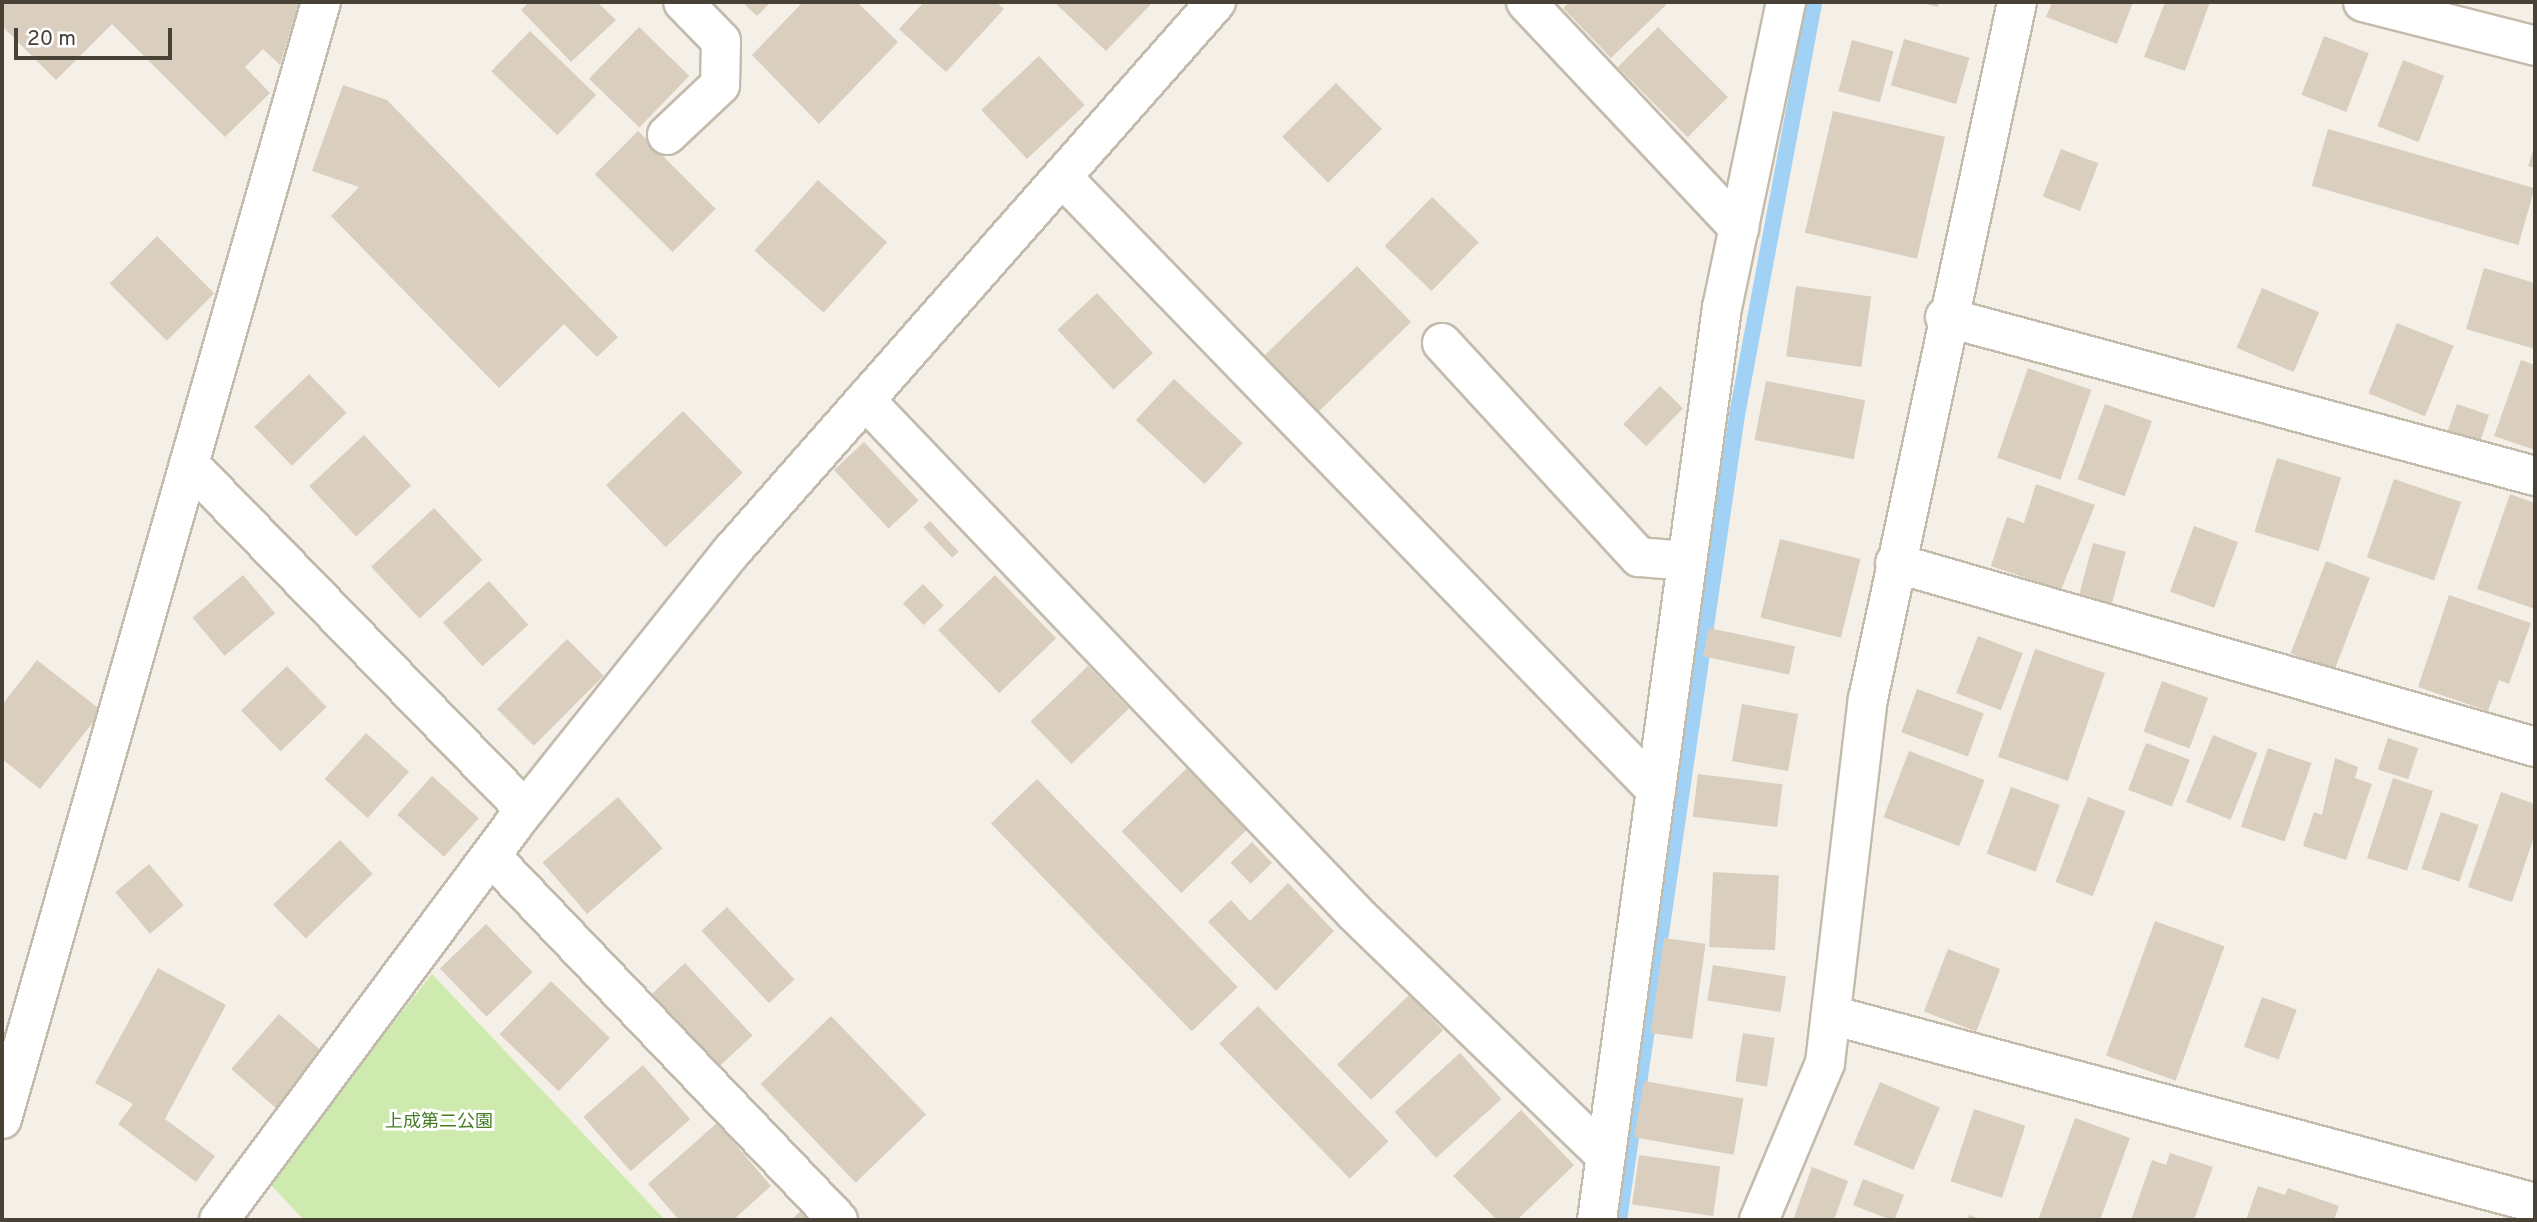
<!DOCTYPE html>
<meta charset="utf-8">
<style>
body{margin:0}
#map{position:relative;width:2537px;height:1222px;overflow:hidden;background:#f4f0e7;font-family:Overpass,"Noto Sans JP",sans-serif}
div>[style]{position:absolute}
.green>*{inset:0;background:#ceeaae}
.stream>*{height:16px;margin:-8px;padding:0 8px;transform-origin:8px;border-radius:8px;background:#a1d1f4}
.building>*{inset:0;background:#dacfbf;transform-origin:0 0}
.roads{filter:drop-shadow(2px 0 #c3bbac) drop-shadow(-2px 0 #c3bbac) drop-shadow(0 2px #c3bbac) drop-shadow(0 -2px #c3bbac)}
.street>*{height:38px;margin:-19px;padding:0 19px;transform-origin:19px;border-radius:19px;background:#fff}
span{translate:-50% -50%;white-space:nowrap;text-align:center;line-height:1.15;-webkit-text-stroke:6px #fff;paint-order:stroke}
.park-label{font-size:18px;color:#457d26}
.frame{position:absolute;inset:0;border:4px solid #484136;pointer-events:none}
.scale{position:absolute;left:14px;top:28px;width:158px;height:32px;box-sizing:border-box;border:4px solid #484136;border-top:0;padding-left:9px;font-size:21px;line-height:24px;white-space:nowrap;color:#484136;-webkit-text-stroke:5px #fff;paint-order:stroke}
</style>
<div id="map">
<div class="green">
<div style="clip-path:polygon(432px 974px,665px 1220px,304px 1220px,267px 1181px)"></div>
</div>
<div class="stream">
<div style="left:1619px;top:1220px;width:814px;rotate:-81.66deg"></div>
<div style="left:1737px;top:415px;width:420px;rotate:-79.4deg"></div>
</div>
<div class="building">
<div style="clip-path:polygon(2px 2px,299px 2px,280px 65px,263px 49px,245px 67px,270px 93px,225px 137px,112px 24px,56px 80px,2px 26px)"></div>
<div style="clip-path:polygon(529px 2px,597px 2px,616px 20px,571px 62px,521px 10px)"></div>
<div style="clip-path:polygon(742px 2px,771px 2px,757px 16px)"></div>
<div style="clip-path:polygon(803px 2px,857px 2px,898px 42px,819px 124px,752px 55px)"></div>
<div style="clip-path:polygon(924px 2px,996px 2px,1004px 9px,946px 72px,899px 29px)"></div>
<div style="clip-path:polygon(1054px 2px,1153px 2px,1106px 51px)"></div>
<div style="clip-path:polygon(1569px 2px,1662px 2px,1666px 5px,1611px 58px,1563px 8px)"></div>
<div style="clip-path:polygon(1917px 2px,1939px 2px,1938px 7px)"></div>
<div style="clip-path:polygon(2052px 2px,2133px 2px,2117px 44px,2046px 17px)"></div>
<div style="clip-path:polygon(2165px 2px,2210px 2px,2185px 71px,2144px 57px)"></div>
<div style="left:639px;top:27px;width:70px;height:72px;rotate:44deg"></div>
<div style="left:1658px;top:27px;width:99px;height:57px;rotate:45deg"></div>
<div style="left:530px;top:31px;width:92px;height:56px;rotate:44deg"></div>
<div style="left:2324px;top:36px;width:48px;height:63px;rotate:21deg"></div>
<div style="left:1904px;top:39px;width:68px;height:48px;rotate:16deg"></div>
<div style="left:1852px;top:40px;width:43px;height:53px;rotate:15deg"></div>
<div style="left:1039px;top:56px;width:67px;height:79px;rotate:47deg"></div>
<div style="left:2403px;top:60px;width:44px;height:71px;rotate:21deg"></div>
<div style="left:1336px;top:83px;width:65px;height:76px;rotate:45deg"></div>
<div style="clip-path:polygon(343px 85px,387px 100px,618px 337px,597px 357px,564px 324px,499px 388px,331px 216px,359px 187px,312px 171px)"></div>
<div style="left:1833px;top:111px;width:115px;height:125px;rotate:13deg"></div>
<div style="left:2328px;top:129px;width:215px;height:59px;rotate:16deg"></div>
<div style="left:638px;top:131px;width:110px;height:61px;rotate:45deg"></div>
<div style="clip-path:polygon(2535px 145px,2535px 168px,2528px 166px)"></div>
<div style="left:2061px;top:149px;width:40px;height:51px;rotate:21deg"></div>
<div style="left:818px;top:180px;width:93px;height:95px;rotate:42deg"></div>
<div style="left:1432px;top:197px;width:65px;height:68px;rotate:44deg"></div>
<div style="left:157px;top:236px;width:81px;height:67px;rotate:45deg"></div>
<div style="left:1357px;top:266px;width:78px;height:129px;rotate:46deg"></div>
<div style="clip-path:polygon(2484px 268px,2535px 283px,2535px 349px,2466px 329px)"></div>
<div style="left:1796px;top:286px;width:76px;height:71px;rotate:8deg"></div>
<div style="left:2262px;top:288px;width:62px;height:65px;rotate:23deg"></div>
<div style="left:1097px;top:293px;width:82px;height:54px;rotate:47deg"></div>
<div style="left:2397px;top:323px;width:61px;height:76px;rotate:22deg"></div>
<div style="clip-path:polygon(2521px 360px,2535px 365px,2535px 450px,2494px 436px)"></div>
<div style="left:2028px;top:368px;width:67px;height:95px;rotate:19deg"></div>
<div style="left:309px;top:374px;width:54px;height:76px;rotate:46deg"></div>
<div style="left:1174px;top:379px;width:94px;height:56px;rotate:43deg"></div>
<div style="left:1766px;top:381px;width:101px;height:60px;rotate:11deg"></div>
<div style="left:1660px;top:386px;width:32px;height:53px;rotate:44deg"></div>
<div style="left:2105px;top:404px;width:50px;height:80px;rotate:20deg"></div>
<div style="left:2457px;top:404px;width:34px;height:35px;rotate:19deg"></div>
<div style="left:683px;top:411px;width:86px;height:107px;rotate:46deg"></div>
<div style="left:364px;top:435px;width:69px;height:75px;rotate:47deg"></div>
<div style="left:864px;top:442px;width:80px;height:41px;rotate:47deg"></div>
<div style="left:2277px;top:458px;width:67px;height:77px;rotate:17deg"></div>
<div style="left:2394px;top:479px;width:71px;height:83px;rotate:19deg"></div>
<div style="clip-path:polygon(2036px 484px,2095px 505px,2061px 590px,1991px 566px,2007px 517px,2024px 523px)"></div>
<div style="clip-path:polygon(2510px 494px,2535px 503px,2535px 609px,2477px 589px)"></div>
<div style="left:434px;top:508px;width:71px;height:86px;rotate:47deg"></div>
<div style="left:930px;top:521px;width:42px;height:9px;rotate:47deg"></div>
<div style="left:2194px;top:526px;width:47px;height:70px;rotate:20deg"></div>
<div style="left:1780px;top:539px;width:83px;height:81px;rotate:14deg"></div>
<div style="left:2093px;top:543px;width:34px;height:57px;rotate:15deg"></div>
<div style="left:2326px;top:561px;width:47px;height:99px;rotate:21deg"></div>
<div style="left:243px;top:575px;width:50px;height:66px;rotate:50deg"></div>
<div style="left:995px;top:575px;width:88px;height:79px;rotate:46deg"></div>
<div style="left:489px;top:581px;width:59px;height:62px;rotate:48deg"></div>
<div style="left:923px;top:584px;width:30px;height:28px;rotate:46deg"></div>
<div style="clip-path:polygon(2449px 595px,2531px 623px,2509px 684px,2499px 680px,2488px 711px,2418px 687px)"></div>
<div style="left:1709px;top:628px;width:88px;height:29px;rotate:12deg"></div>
<div style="left:1978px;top:636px;width:48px;height:61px;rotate:21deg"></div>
<div style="left:567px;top:639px;width:52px;height:99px;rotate:45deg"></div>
<div style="left:2035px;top:649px;width:74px;height:114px;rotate:19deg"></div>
<div style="clip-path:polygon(37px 660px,102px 711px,40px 789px,2px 759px,2px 705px)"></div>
<div style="left:287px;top:666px;width:57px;height:64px;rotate:46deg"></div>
<div style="left:1088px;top:666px;width:59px;height:80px;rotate:46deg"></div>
<div style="left:2162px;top:681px;width:49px;height:54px;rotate:20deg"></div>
<div style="left:1917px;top:689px;width:71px;height:46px;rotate:20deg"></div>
<div style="left:1742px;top:704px;width:57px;height:58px;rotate:10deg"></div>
<div style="left:366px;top:733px;width:58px;height:62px;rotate:42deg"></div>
<div style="left:2213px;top:735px;width:48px;height:72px;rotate:22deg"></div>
<div style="left:2388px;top:738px;width:32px;height:33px;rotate:18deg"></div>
<div style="left:2146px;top:743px;width:47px;height:50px;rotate:21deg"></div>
<div style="left:2268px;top:748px;width:46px;height:83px;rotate:19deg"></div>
<div style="left:1909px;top:751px;width:81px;height:71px;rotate:21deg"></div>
<div style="clip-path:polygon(2335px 758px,2358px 767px,2355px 778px,2372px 784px,2346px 860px,2303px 846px,2314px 812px,2322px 815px)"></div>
<div style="left:1187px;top:768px;width:86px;height:91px;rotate:46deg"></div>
<div style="left:1698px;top:774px;width:85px;height:43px;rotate:7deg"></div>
<div style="left:432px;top:776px;width:63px;height:52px;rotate:42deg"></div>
<div style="left:2393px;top:778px;width:42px;height:84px;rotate:18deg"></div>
<div style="left:1037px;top:779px;width:289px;height:64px;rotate:46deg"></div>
<div style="left:2011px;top:787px;width:52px;height:71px;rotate:20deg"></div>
<div style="clip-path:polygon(2501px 792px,2535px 804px,2535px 834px,2512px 902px,2468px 887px)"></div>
<div style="left:618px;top:797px;width:68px;height:100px;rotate:49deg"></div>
<div style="left:2088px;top:797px;width:40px;height:91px;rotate:21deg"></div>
<div style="left:2441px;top:812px;width:40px;height:60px;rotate:19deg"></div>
<div style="left:340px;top:840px;width:47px;height:93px;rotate:46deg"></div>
<div style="left:1252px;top:842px;width:29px;height:30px;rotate:46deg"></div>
<div style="left:149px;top:864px;width:54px;height:44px;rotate:50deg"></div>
<div style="left:1713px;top:872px;width:66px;height:75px;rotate:3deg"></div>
<div style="clip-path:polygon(1288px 883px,1334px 931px,1276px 991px,1208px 922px,1231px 900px,1250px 921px)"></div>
<div style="left:727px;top:907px;width:99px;height:35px;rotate:47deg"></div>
<div style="left:2155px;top:921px;width:74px;height:143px;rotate:20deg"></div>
<div style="left:486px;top:924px;width:67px;height:64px;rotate:46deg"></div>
<div style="left:1664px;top:938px;width:42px;height:96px;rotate:8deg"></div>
<div style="left:1948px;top:949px;width:56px;height:67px;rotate:21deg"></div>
<div style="left:685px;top:963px;width:99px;height:52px;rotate:47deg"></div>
<div style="left:1713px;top:965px;width:74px;height:36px;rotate:9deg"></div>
<div style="clip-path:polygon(158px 968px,226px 1005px,165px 1119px,215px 1156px,196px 1182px,118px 1124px,133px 1104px,95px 1083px)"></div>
<div style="left:551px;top:981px;width:82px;height:74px;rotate:44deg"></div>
<div style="left:1409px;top:995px;width:49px;height:100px;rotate:46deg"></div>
<div style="left:2262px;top:997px;width:37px;height:53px;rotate:20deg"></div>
<div style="left:1258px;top:1006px;width:188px;height:54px;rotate:46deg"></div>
<div style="left:279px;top:1014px;width:68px;height:73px;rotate:41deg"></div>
<div style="left:831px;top:1016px;width:137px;height:98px;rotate:46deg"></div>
<div style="left:1743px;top:1033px;width:32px;height:49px;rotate:9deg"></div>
<div style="left:1460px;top:1053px;width:62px;height:88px;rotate:48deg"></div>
<div style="left:643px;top:1065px;width:72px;height:79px;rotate:49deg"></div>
<div style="left:1644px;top:1081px;width:101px;height:57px;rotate:10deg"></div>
<div style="left:1880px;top:1082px;width:65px;height:68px;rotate:23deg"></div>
<div style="left:1974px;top:1109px;width:54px;height:76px;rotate:18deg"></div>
<div style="clip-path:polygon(1521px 1110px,1574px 1165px,1517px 1220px,1497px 1220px,1453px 1176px)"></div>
<div style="clip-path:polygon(2075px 1118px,2130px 1138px,2100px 1220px,2038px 1220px)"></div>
<div style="clip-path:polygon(717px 1123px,771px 1186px,733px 1220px,679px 1220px,648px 1184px)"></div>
<div style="clip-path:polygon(2170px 1153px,2213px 1167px,2194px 1220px,2131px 1220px,2152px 1160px,2166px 1165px)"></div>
<div style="left:1639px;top:1155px;width:82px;height:50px;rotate:8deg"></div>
<div style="clip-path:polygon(1812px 1167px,1848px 1181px,1834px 1220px,1793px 1220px)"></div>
<div style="left:1863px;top:1179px;width:44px;height:28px;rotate:21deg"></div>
<div style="clip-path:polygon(2258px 1186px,2285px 1195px,2288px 1188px,2339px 1206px,2334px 1220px,2246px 1220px)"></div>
<div style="clip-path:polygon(802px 1210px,813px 1220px,791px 1220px)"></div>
<div style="clip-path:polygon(1969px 1215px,1983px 1220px,1967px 1220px)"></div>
</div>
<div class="roads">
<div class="street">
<div style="left:1526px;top:2px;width:311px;rotate:46.7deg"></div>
<div style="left:2363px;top:2px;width:178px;rotate:14.3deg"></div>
<div style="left:667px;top:135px;width:73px;rotate:-43.3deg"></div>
<div style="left:720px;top:85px;width:44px;rotate:-88.7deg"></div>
<div style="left:721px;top:41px;width:54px;rotate:-134.3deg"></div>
<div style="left:1062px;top:177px;width:854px;rotate:45.9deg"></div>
<div style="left:1945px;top:317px;width:611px;rotate:15.08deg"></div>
<div style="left:1442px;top:343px;width:291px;rotate:47.4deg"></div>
<div style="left:1639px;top:557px;width:48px;rotate:4.8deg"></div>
<div style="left:865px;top:400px;width:709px;rotate:46.31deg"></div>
<div style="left:1355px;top:913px;width:349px;rotate:44.1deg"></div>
<div style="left:189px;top:464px;width:482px;rotate:45.8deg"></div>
<div style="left:1895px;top:563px;width:666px;rotate:16.04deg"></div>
<div style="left:491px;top:856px;width:503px;rotate:46.37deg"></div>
<div style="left:1831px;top:1015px;width:729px;rotate:14.95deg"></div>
<div style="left:2px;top:1119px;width:1162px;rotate:-74.06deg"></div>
<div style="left:219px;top:1220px;width:492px;rotate:-53.3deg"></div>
<div style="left:513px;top:825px;width:351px;rotate:-51.4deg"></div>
<div style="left:732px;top:551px;width:732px;rotate:-48.6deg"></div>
<div style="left:1597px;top:1220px;width:921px;rotate:-82.2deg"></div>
<div style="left:1722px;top:308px;width:313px;rotate:-78.2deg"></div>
<div style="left:1759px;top:1220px;width:170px;rotate:-67.2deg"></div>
<div style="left:1825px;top:1063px;width:367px;rotate:-83.3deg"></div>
<div style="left:1868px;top:699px;width:713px;rotate:-77.93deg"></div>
</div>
</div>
<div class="park-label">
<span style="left:439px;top:1123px">上成第二公園</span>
</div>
<div class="frame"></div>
<div class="scale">20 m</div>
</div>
